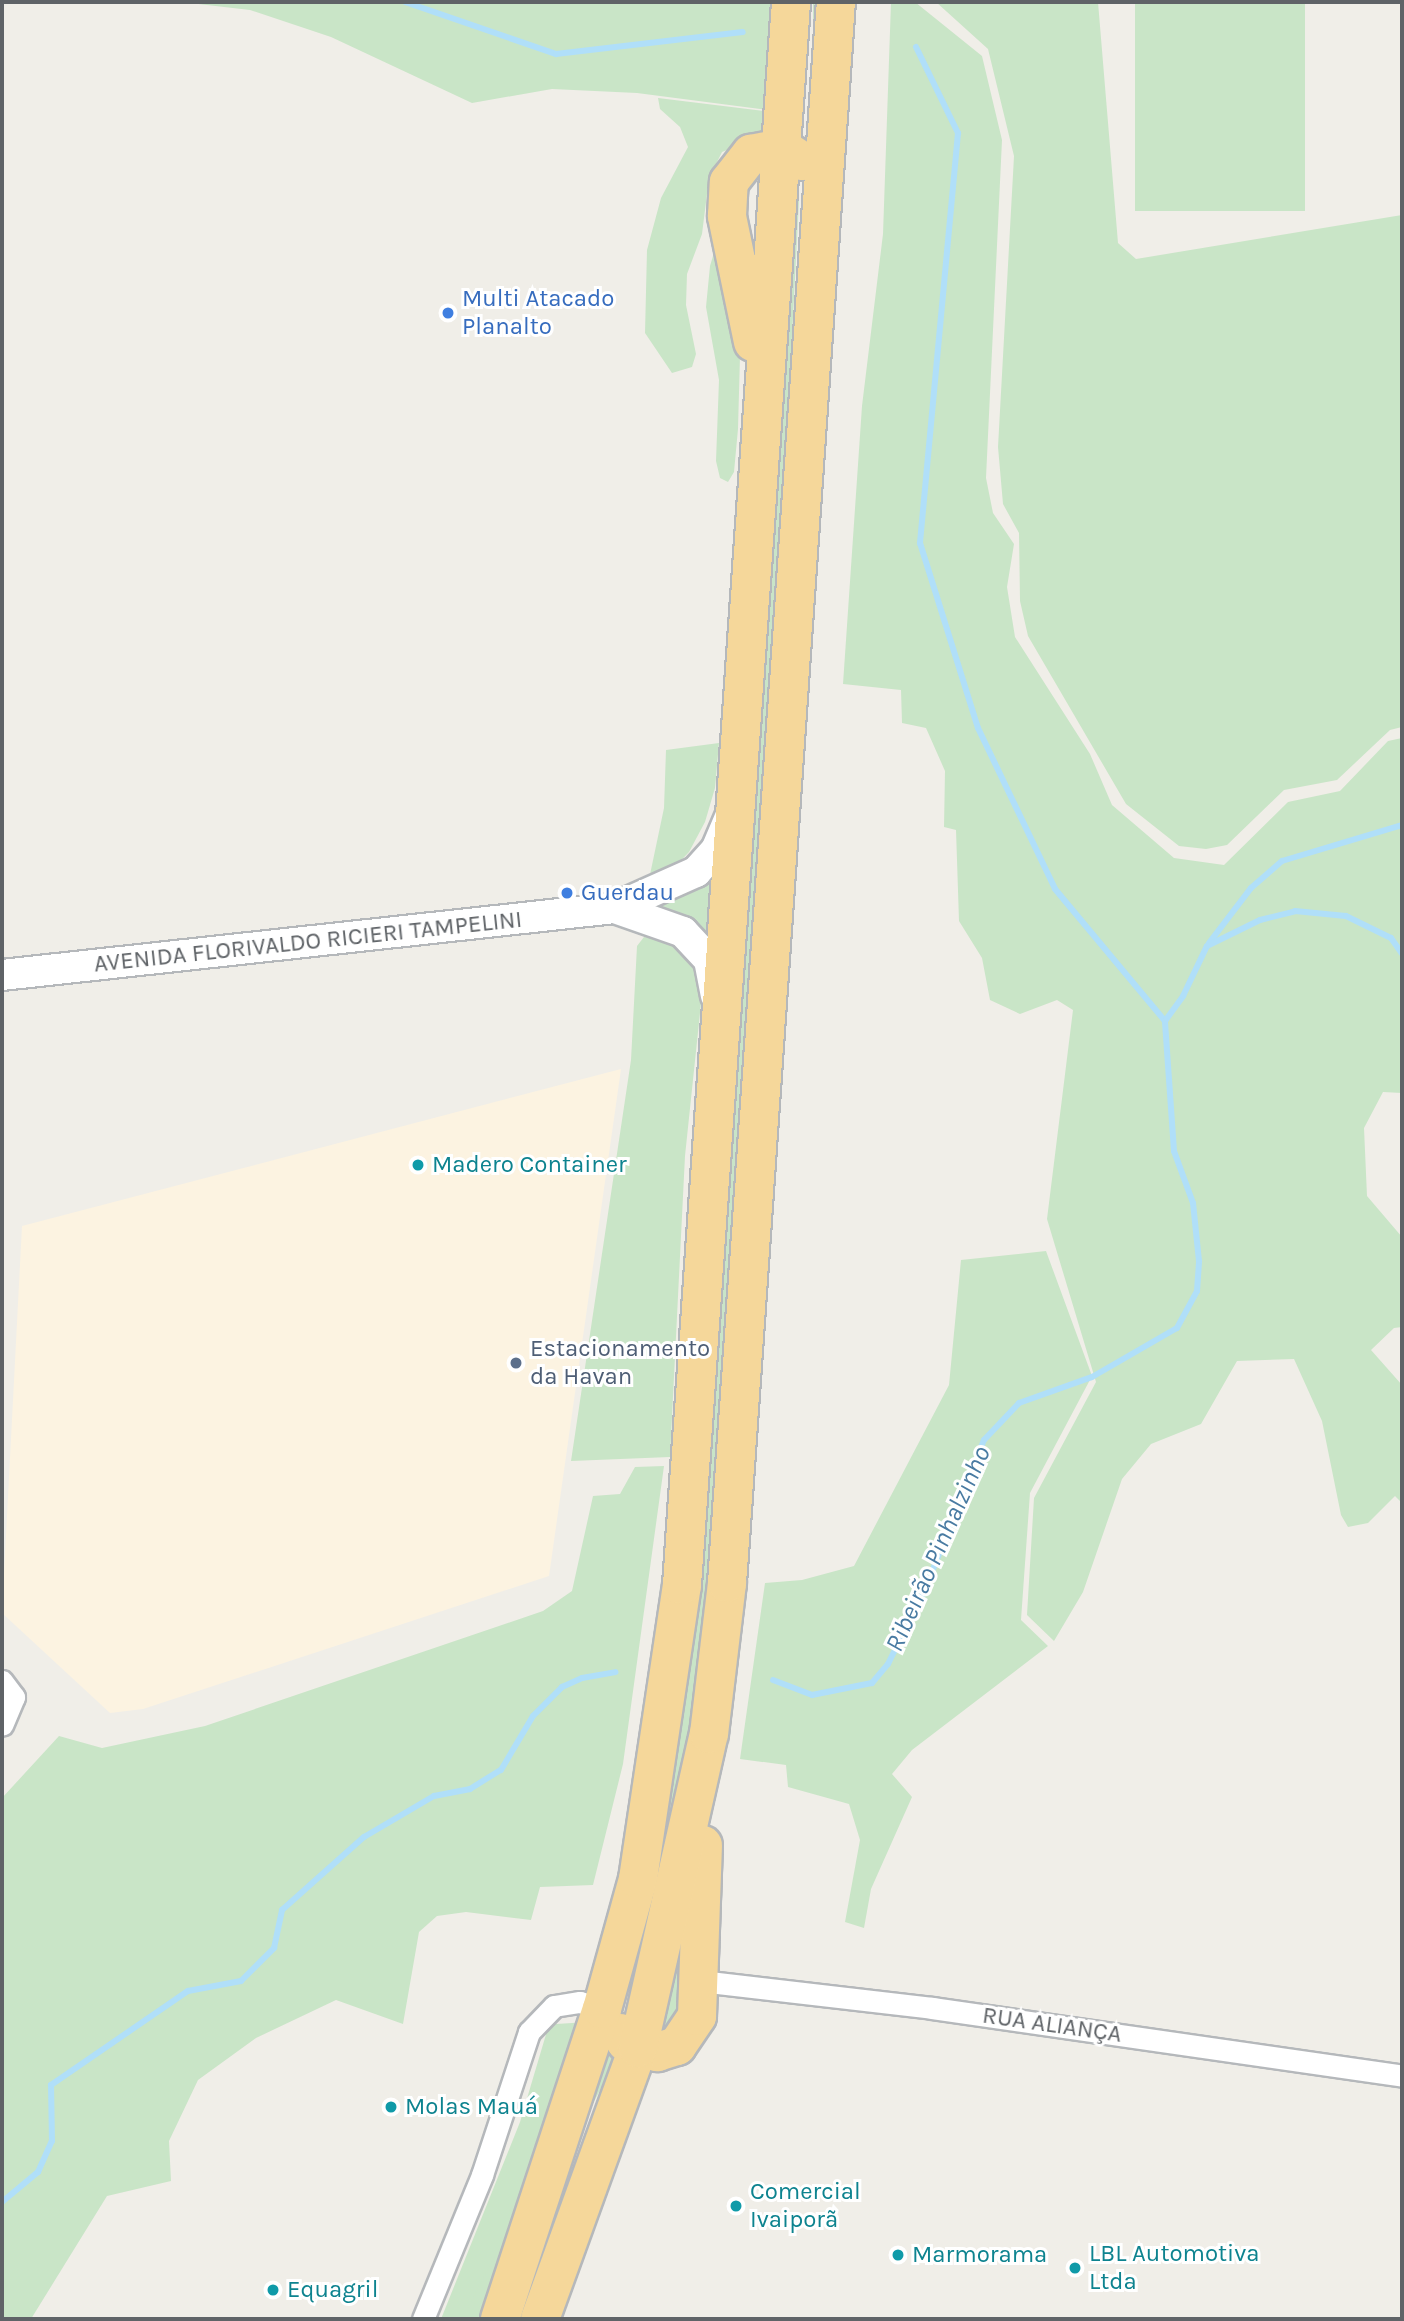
<!DOCTYPE html>
<meta charset="utf-8">
<style>
body{margin:0}
#map{position:relative;width:1404px;height:2321px;overflow:hidden;background:#f0eee8;font-family:Karla,sans-serif}
div>[style]{position:absolute}
.commercial>*{inset:0;background:#fcf3e1}
.green>*{inset:0;background:#c9e5c7;transform-origin:0 0}
.stream>*{height:6px;margin:-3px;padding:0 3px;transform-origin:3px;border-radius:3px;background:#b0dff9}
.roads{filter:drop-shadow(2px 0 #b5b8bb) drop-shadow(-2px 0 #b5b8bb) drop-shadow(0 2px #b5b8bb) drop-shadow(0 -2px #b5b8bb)}
.street>*{height:21px;margin:-10.5px;padding:0 10.5px;transform-origin:10.5px;border-radius:10.5px;background:#fff}
.secondary>*{height:30px;margin:-15px;padding:0 15px;transform-origin:15px;border-radius:15px;background:#fff}
.highway>*{height:38px;margin:-19px;padding:0 19px;transform-origin:19px;border-radius:19px;background:#f5d79a}
.dots>*{width:19px;height:19px;translate:-50% -50%;box-sizing:border-box;border:4px solid #fff;border-radius:50%}
span{translate:-50% -50%;white-space:nowrap;text-align:center;line-height:1.15;-webkit-text-stroke:6px #fff;paint-order:stroke}
.shop-label{font-size:24px;color:#366cbe}
.left{translate:0 -50%;text-align:left}
.street-label{font-size:24px;color:#5f6367}
.culture-label{font-size:24px;color:#0d838f}
.service-label{font-size:24px;color:#4e5e75}
.water-label{font-size:26px;color:#497ba2;font-style:italic}
.frame{position:absolute;inset:0;border:4px solid #5f6367;pointer-events:none}
</style>
<div id="map">
<div class="commercial">
<div style="clip-path:polygon(621px 1069px,549px 1576px,143px 1709px,110px 1713px,2px 1613px,22px 1226px)"></div>
</div>
<div class="green">
<div style="clip-path:polygon(181px 2px,774px 2px,767px 110px,637px 93px,552px 89px,472px 103px,331px 37px,250px 10px)"></div>
<div style="left:813px;top:2px;width:11px;height:139px"></div>
<div style="clip-path:polygon(891px 2px,915px 2px,982px 56px,1002px 140px,986px 478px,993px 513px,1014px 544px,1007px 587px,1015px 637px,1090px 754px,1112px 805px,1174px 858px,1224px 865px,1288px 802px,1340px 791px,1388px 741px,1402px 738px,1402px 1093px,1383px 1092px,1364px 1128px,1367px 1196px,1402px 1237px,1402px 1327px,1394px 1328px,1371px 1350px,1402px 1385px,1402px 1503px,1395px 1496px,1368px 1523px,1348px 1527px,1341px 1515px,1322px 1421px,1294px 1359px,1237px 1361px,1201px 1424px,1151px 1444px,1122px 1479px,1083px 1592px,1054px 1641px,1027px 1615px,1034px 1498px,1096px 1382px,1047px 1219px,1073px 1010px,1057px 1000px,1020px 1014px,990px 1000px,982px 958px,959px 921px,956px 830px,944px 827px,945px 771px,926px 728px,902px 723px,901px 690px,843px 684px,862px 406px,883px 234px)"></div>
<div style="clip-path:polygon(936px 2px,1098px 2px,1118px 243px,1136px 259px,1402px 215px,1402px 727px,1390px 730px,1337px 780px,1284px 790px,1227px 845px,1206px 849px,1179px 846px,1126px 804px,1028px 636px,1020px 601px,1019px 533px,1003px 504px,998px 447px,1014px 156px,988px 49px)"></div>
<div style="left:1135px;top:2px;width:170px;height:209px"></div>
<div style="clip-path:polygon(658px 98px,765px 111px,764px 135px,722px 152px,709px 178px,702px 234px,687px 274px,686px 305px,696px 354px,692px 367px,672px 373px,645px 333px,647px 250px,661px 198px,688px 147px,680px 127px,660px 109px)"></div>
<div style="clip-path:polygon(794px 181px,799px 201px,788px 414px,788px 514px,741px 1181px,695px 1738px,658px 1877px)"></div>
<div style="clip-path:polygon(719px 236px,741px 320px,738px 429px,734px 472px,728px 482px,720px 478px,716px 461px,719px 380px,706px 307px,710px 266px)"></div>
<div style="clip-path:polygon(719px 743px,715px 788px,705px 822px,689px 852px,668px 874px,648px 884px,664px 808px,666px 750px)"></div>
<div style="clip-path:polygon(711px 875px,708px 935px,657px 906px,679px 895px)"></div>
<div style="clip-path:polygon(644px 937px,659px 938px,683px 951px,693px 963px,702px 994px,685px 1156px,670px 1457px,571px 1461px,631px 1060px,637px 946px)"></div>
<div style="clip-path:polygon(1046px 1251px,1092px 1376px,1030px 1493px,1021px 1620px,1048px 1646px,912px 1750px,892px 1774px,912px 1797px,871px 1889px,864px 1928px,845px 1922px,860px 1840px,849px 1804px,788px 1787px,786px 1765px,740px 1759px,765px 1583px,802px 1580px,854px 1566px,949px 1385px,961px 1260px)"></div>
<div style="clip-path:polygon(664px 1466px,623px 1764px,593px 1885px,540px 1887px,531px 1920px,466px 1912px,437px 1916px,419px 1932px,403px 2024px,336px 2000px,256px 2038px,198px 2080px,169px 2141px,171px 2181px,107px 2196px,31px 2319px,2px 2319px,2px 1798px,59px 1736px,102px 1748px,205px 1726px,543px 1611px,572px 1591px,593px 1496px,620px 1494px,635px 1467px)"></div>
<div style="clip-path:polygon(686px 1910px,688px 2014px,655px 2038px)"></div>
<div style="clip-path:polygon(588px 2022px,486px 2319px,441px 2319px,520px 2122px,547px 2031px,556px 2024px)"></div>
<div style="left:606px;top:2047px;width:15px;height:288px;rotate:28deg"></div>
</div>
<div class="stream">
<div style="left:405px;top:2px;width:160px;rotate:19deg"></div>
<div style="left:556px;top:54px;width:188px;rotate:-6.7deg"></div>
<div style="left:916px;top:47px;width:96px;rotate:64deg"></div>
<div style="left:958px;top:133px;width:412px;rotate:95.3deg"></div>
<div style="left:920px;top:543px;width:194px;rotate:72.6deg"></div>
<div style="left:978px;top:728px;width:178px;rotate:64.4deg"></div>
<div style="left:1055px;top:889px;width:172px;rotate:50.2deg"></div>
<div style="left:1209px;top:943px;width:69px;rotate:-52.6deg"></div>
<div style="left:1251px;top:888px;width:41px;rotate:-41.1deg"></div>
<div style="left:1282px;top:861px;width:125px;rotate:-16.7deg"></div>
<div style="left:773px;top:1680px;width:42px;rotate:21deg"></div>
<div style="left:812px;top:1695px;width:61px;rotate:-11.3deg"></div>
<div style="left:872px;top:1683px;width:25px;rotate:-50deg"></div>
<div style="left:888px;top:1664px;width:86px;rotate:-63.7deg"></div>
<div style="left:926px;top:1587px;width:158px;rotate:-68.5deg"></div>
<div style="left:984px;top:1440px;width:51px;rotate:-46.6deg"></div>
<div style="left:1019px;top:1403px;width:77px;rotate:-19.6deg"></div>
<div style="left:1092px;top:1377px;width:98px;rotate:-30deg"></div>
<div style="left:1177px;top:1328px;width:42px;rotate:-61.6deg"></div>
<div style="left:1197px;top:1291px;width:30px;rotate:-86deg"></div>
<div style="left:1199px;top:1261px;width:58px;rotate:-95.9deg"></div>
<div style="left:1193px;top:1203px;width:55px;rotate:-110.1deg"></div>
<div style="left:1174px;top:1151px;width:130px;rotate:-94deg"></div>
<div style="left:1165px;top:1021px;width:31px;rotate:-54deg"></div>
<div style="left:1183px;top:996px;width:55px;rotate:-64.4deg"></div>
<div style="left:1207px;top:946px;width:59px;rotate:-26.1deg"></div>
<div style="left:1260px;top:920px;width:36px;rotate:-14deg"></div>
<div style="left:1295px;top:911px;width:51px;rotate:5.6deg"></div>
<div style="left:1346px;top:916px;width:50px;rotate:26.1deg"></div>
<div style="left:1391px;top:938px;width:19px;rotate:55deg"></div>
<div style="left:2px;top:2202px;width:47px;rotate:-39.8deg"></div>
<div style="left:38px;top:2172px;width:34px;rotate:-66deg"></div>
<div style="left:52px;top:2141px;width:56px;rotate:-91deg"></div>
<div style="left:51px;top:2085px;width:166px;rotate:-34.5deg"></div>
<div style="left:188px;top:1991px;width:54px;rotate:-10.7deg"></div>
<div style="left:241px;top:1981px;width:47px;rotate:-45deg"></div>
<div style="left:274px;top:1948px;width:39px;rotate:-78deg"></div>
<div style="left:282px;top:1910px;width:110px;rotate:-41.7deg"></div>
<div style="left:364px;top:1837px;width:81px;rotate:-30.4deg"></div>
<div style="left:434px;top:1796px;width:37px;rotate:-11deg"></div>
<div style="left:470px;top:1789px;width:36px;rotate:-32deg"></div>
<div style="left:501px;top:1770px;width:63px;rotate:-59.3deg"></div>
<div style="left:533px;top:1716px;width:41px;rotate:-45deg"></div>
<div style="left:562px;top:1687px;width:22px;rotate:-24deg"></div>
<div style="left:582px;top:1678px;width:34px;rotate:-10deg"></div>
</div>
<div class="roads">
<div class="street">
<div style="left:2px;top:1681px;width:20px;rotate:53deg"></div>
<div style="left:14px;top:1697px;width:30px;rotate:113deg"></div>
<div style="left:700px;top:1981px;width:234px;rotate:6.6deg"></div>
<div style="left:932px;top:2008px;width:475px;rotate:8.2deg"></div>
<div style="left:423px;top:2319px;width:156px;rotate:-67.7deg"></div>
<div style="left:482px;top:2175px;width:151px;rotate:-71.8deg"></div>
<div style="left:529px;top:2032px;width:36px;rotate:-46deg"></div>
<div style="left:554px;top:2006px;width:26px;rotate:-9deg"></div>
<div style="left:580px;top:2002px;width:23px;rotate:18deg"></div>
</div>
<div class="secondary">
<div style="left:615px;top:908px;width:72px;rotate:19.4deg"></div>
<div style="left:683px;top:932px;width:38px;rotate:47deg"></div>
<div style="left:709px;top:960px;width:36px;rotate:79deg"></div>
<div style="left:2px;top:975px;width:617px;rotate:-6.24deg"></div>
<div style="left:615px;top:908px;width:89px;rotate:-24deg"></div>
<div style="left:696px;top:872px;width:30px;rotate:-48deg"></div>
<div style="left:716px;top:850px;width:36px;rotate:-67deg"></div>
</div>
<div class="highway">
<div style="left:753px;top:342px;width:129px;rotate:-101.7deg"></div>
<div style="left:727px;top:216px;width:34px;rotate:-87deg"></div>
<div style="left:729px;top:182px;width:36px;rotate:-52deg"></div>
<div style="left:751px;top:154px;width:32px;rotate:-11deg"></div>
<div style="left:782px;top:148px;width:24px;rotate:33deg"></div>
<div style="left:620px;top:2033px;width:11px;rotate:56deg"></div>
<div style="left:626px;top:2042px;width:33px;rotate:18deg"></div>
<div style="left:657px;top:2052px;width:21px;rotate:-17deg"></div>
<div style="left:677px;top:2046px;width:36px;rotate:-56deg"></div>
<div style="left:697px;top:2016px;width:171px;rotate:-88deg"></div>
<div style="left:500px;top:2319px;width:326px;rotate:-71.8deg"></div>
<div style="left:602px;top:2009px;width:135px;rotate:-74.5deg"></div>
<div style="left:638px;top:1879px;width:297px;rotate:-81.5deg"></div>
<div style="left:682px;top:1585px;width:1587px;rotate:-86.06deg"></div>
<div style="left:540px;top:2319px;width:288px;rotate:-70.1deg"></div>
<div style="left:638px;top:2048px;width:322px;rotate:-77.3deg"></div>
<div style="left:709px;top:1734px;width:152px;rotate:-83.2deg"></div>
<div style="left:727px;top:1583px;width:1585px;rotate:-86.06deg"></div>
</div>
</div>
<div class="dots">
<div style="left:448px;top:313px;background:#3f7fe0"></div>
<div style="left:567px;top:893px;background:#3f7fe0"></div>
<div style="left:418px;top:1165px;background:#0f9aa8"></div>
<div style="left:516px;top:1363px;background:#5c6f8a"></div>
<div style="left:391px;top:2107px;background:#0f9aa8"></div>
<div style="left:736px;top:2206px;background:#0f9aa8"></div>
<div style="left:898px;top:2255px;background:#0f9aa8"></div>
<div style="left:1075px;top:2268px;background:#0f9aa8"></div>
<div style="left:273px;top:2290px;background:#0f9aa8"></div>
</div>
<div class="shop-label">
<span class="left" style="left:462px;top:313px">Multi Atacado<br>Planalto</span>
<span class="left" style="left:581px;top:893px">Guerdau</span>
</div>
<div class="street-label">
<span style="left:308px;top:942px;rotate:-6deg">AVENIDA FLORIVALDO RICIERI TAMPELINI</span>
<span style="left:1052px;top:2025px;rotate:8deg">RUA ALIANÇA</span>
</div>
<div class="culture-label">
<span class="left" style="left:432px;top:1165px">Madero Container</span>
<span class="left" style="left:405px;top:2107px">Molas Mauá</span>
<span class="left" style="left:750px;top:2206px">Comercial<br>Ivaiporã</span>
<span class="left" style="left:1089px;top:2268px">LBL Automotiva<br>Ltda</span>
<span class="left" style="left:912px;top:2255px">Marmorama</span>
<span class="left" style="left:287px;top:2290px">Equagril</span>
</div>
<div class="service-label">
<span class="left" style="left:530px;top:1363px">Estacionamento<br>da Havan</span>
</div>
<div class="water-label">
<span style="left:938px;top:1549px;rotate:-66deg">Ribeirão Pinhalzinho</span>
</div>
<div class="frame"></div>
</div>
